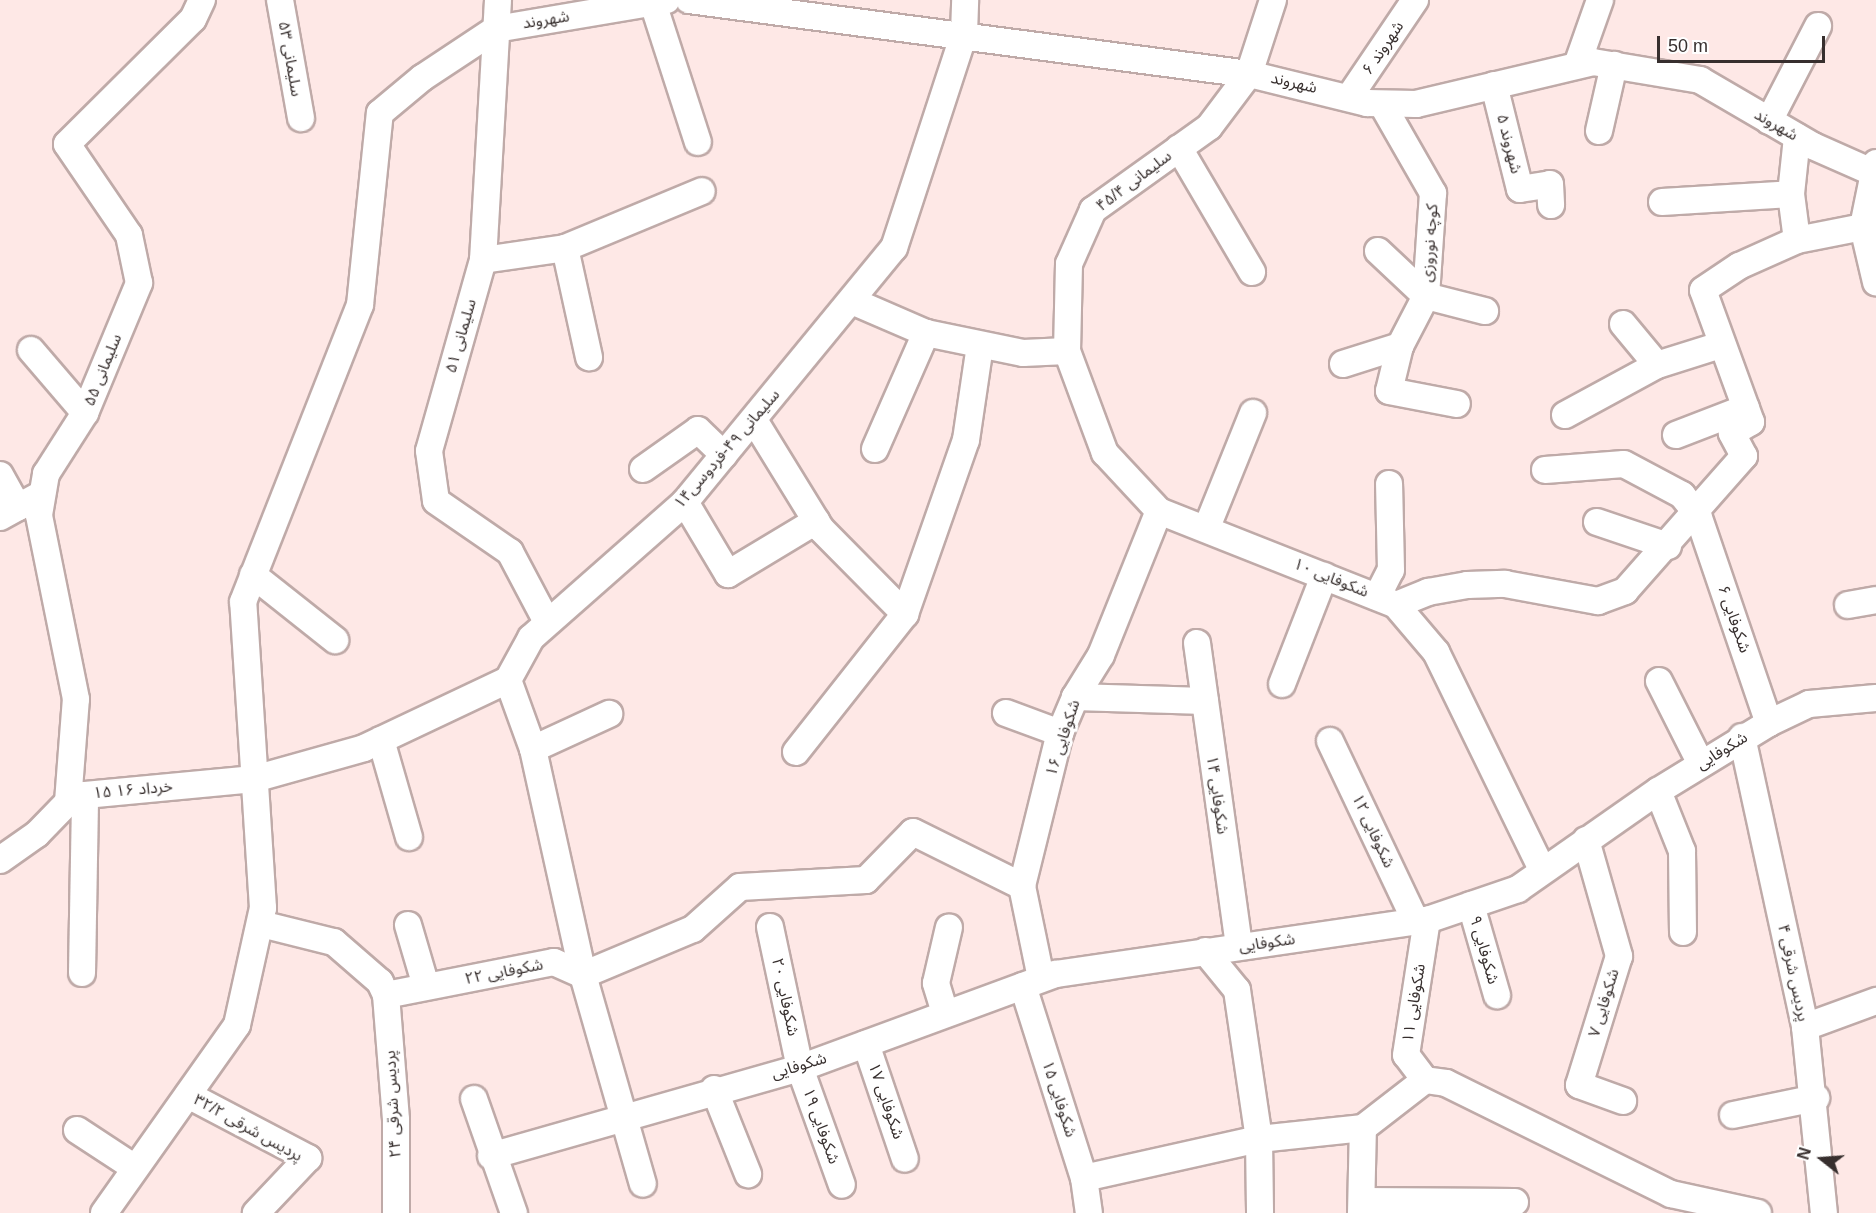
<!DOCTYPE html>
<meta charset="utf-8">
<style>
body{margin:0}
#map{position:relative;width:1876px;height:1213px;overflow:hidden;background:#fee8e6;font-family:Helvetica,"Noto Sans Arabic",sans-serif}
div>[style]{position:absolute}
.roads{filter:drop-shadow(2px 0 #bfaaa8) drop-shadow(-2px 0 #bfaaa8) drop-shadow(0 2px #bfaaa8) drop-shadow(0 -2px #bfaaa8)}
.minor>*{height:26px;margin:-13px;padding:0 13px;transform-origin:13px;border-radius:13px;background:#fff}
span{translate:-50% -50%;white-space:nowrap;text-align:center;line-height:1.15;-webkit-text-stroke:6px #fff;paint-order:stroke}
.street-label{font-size:16px;color:#372f2e}
.north{position:absolute;left:1792px;top:1129px;width:60px;height:60px;-webkit-text-stroke:4px #fff;paint-order:stroke;rotate:287deg;font-size:16px;font-weight:700;line-height:24px;text-align:center;color:#372f2e}
.north::after{content:'';display:block;margin:auto;width:21px;height:27px;background:#372f2e;clip-path:polygon(50% 0,100% 100%,50% 72%,0 100%)}
.scale{position:absolute;left:1657px;top:36px;width:168px;height:27px;box-sizing:border-box;border:3px solid #372f2e;border-top:0;padding-left:8px;font-size:18px;line-height:21px;white-space:nowrap;color:#372f2e;-webkit-text-stroke:4px #fff;paint-order:stroke}
</style>
<div id="map">
<div class="roads">
<div class="minor">
<div style="left:280px;top:0;width:120px;rotate:79.9deg"></div>
<div style="left:498px;top:0;width:260px;rotate:93.3deg"></div>
<div style="left:483px;top:260px;width:198px;rotate:105.8deg"></div>
<div style="left:429px;top:451px;width:50px;rotate:82deg"></div>
<div style="left:436px;top:501px;width:90px;rotate:34.6deg"></div>
<div style="left:510px;top:552px;width:79px;rotate:62.1deg"></div>
<div style="left:689px;top:0;width:565px;rotate:7.53deg"></div>
<div style="left:1249px;top:74px;width:122px;rotate:13.8deg"></div>
<div style="left:1367px;top:103px;width:49px;rotate:1.2deg"></div>
<div style="left:1416px;top:104px;width:182px;rotate:-13.3deg"></div>
<div style="left:1593px;top:62px;width:109px;rotate:9.5deg"></div>
<div style="left:1700px;top:80px;width:131px;rotate:30.3deg"></div>
<div style="left:1813px;top:146px;width:64px;rotate:23.8deg"></div>
<div style="left:1273px;top:0;width:78px;rotate:108deg"></div>
<div style="left:1249px;top:74px;width:66px;rotate:127deg"></div>
<div style="left:1209px;top:127px;width:143px;rotate:144.4deg"></div>
<div style="left:1093px;top:210px;width:59px;rotate:114deg"></div>
<div style="left:1069px;top:264px;width:87px;rotate:91.3deg"></div>
<div style="left:1067px;top:351px;width:109px;rotate:69.6deg"></div>
<div style="left:1105px;top:453px;width:79px;rotate:47deg"></div>
<div style="left:1159px;top:511px;width:255px;rotate:21.6deg"></div>
<div style="left:1396px;top:605px;width:62px;rotate:49.6deg"></div>
<div style="left:1436px;top:652px;width:242px;rotate:64deg"></div>
<div style="left:653px;top:3px;width:146px;rotate:72.1deg"></div>
<div style="left:1577px;top:65px;width:69px;rotate:-70.5deg"></div>
<div style="left:1494px;top:85px;width:107px;rotate:76deg"></div>
<div style="left:1520px;top:189px;width:30px;rotate:-9deg"></div>
<div style="left:1550px;top:184px;width:21px;rotate:87deg"></div>
<div style="left:1350px;top:96px;width:116px;rotate:-55.9deg"></div>
<div style="left:1382px;top:104px;width:103px;rotate:60.2deg"></div>
<div style="left:1433px;top:193px;width:103px;rotate:93.9deg"></div>
<div style="left:1426px;top:296px;width:56px;rotate:117.5deg"></div>
<div style="left:1400px;top:346px;width:46px;rotate:103.7deg"></div>
<div style="left:1389px;top:391px;width:69px;rotate:10.8deg"></div>
<div style="left:1769px;top:121px;width:107px;rotate:-62.7deg"></div>
<div style="left:1599px;top:131px;width:68px;rotate:-77.2deg"></div>
<div style="left:1797px;top:137px;width:57px;rotate:96deg"></div>
<div style="left:1791px;top:194px;width:46px;rotate:82.6deg"></div>
<div style="left:1179px;top:148px;width:144px;rotate:59.5deg"></div>
<div style="left:1876px;top:163px;width:65px;rotate:101.5deg"></div>
<div style="left:1863px;top:227px;width:57px;rotate:76.7deg"></div>
<div style="left:1662px;top:202px;width:129px;rotate:-3.5deg"></div>
<div style="left:565px;top:248px;width:112px;rotate:77.6deg"></div>
<div style="left:1378px;top:251px;width:66px;rotate:43.2deg"></div>
<div style="left:1426px;top:296px;width:61px;rotate:14.3deg"></div>
<div style="left:483px;top:260px;width:83px;rotate:-8.3deg"></div>
<div style="left:565px;top:248px;width:148px;rotate:-22.6deg"></div>
<div style="left:852px;top:301px;width:81px;rotate:23.4deg"></div>
<div style="left:926px;top:333px;width:99px;rotate:11.7deg"></div>
<div style="left:1023px;top:353px;width:44px;rotate:-2.6deg"></div>
<div style="left:1623px;top:324px;width:53px;rotate:50.3deg"></div>
<div style="left:31px;top:350px;width:83px;rotate:49.4deg"></div>
<div style="left:1343px;top:364px;width:60px;rotate:-17.5deg"></div>
<div style="left:1565px;top:415px;width:105px;rotate:-28.5deg"></div>
<div style="left:1657px;top:365px;width:67px;rotate:-17.4deg"></div>
<div style="left:754px;top:420px;width:128px;rotate:58.4deg"></div>
<div style="left:821px;top:529px;width:120px;rotate:45.3deg"></div>
<div style="left:1676px;top:435px;width:75px;rotate:-21.1deg"></div>
<div style="left:875px;top:449px;width:127px;rotate:-66.3deg"></div>
<div style="left:643px;top:469px;width:67px;rotate:-35.3deg"></div>
<div style="left:698px;top:430px;width:36px;rotate:44deg"></div>
<div style="left:1545px;top:470px;width:79px;rotate:-4.3deg"></div>
<div style="left:1624px;top:464px;width:66px;rotate:28.1deg"></div>
<div style="left:1682px;top:495px;width:26px;rotate:51deg"></div>
<div style="left:1698px;top:515px;width:220px;rotate:71.2deg"></div>
<div style="left:0;top:475px;width:37px;rotate:61deg"></div>
<div style="left:685px;top:502px;width:84px;rotate:59.2deg"></div>
<div style="left:728px;top:574px;width:103px;rotate:-31.1deg"></div>
<div style="left:0;top:517px;width:48px;rotate:-28.7deg"></div>
<div style="left:1597px;top:522px;width:75px;rotate:18.7deg"></div>
<div style="left:1207px;top:527px;width:123px;rotate:-68deg"></div>
<div style="left:253px;top:575px;width:105px;rotate:38.4deg"></div>
<div style="left:1377px;top:597px;width:30px;rotate:-63deg"></div>
<div style="left:1391px;top:570px;width:86px;rotate:-91.3deg"></div>
<div style="left:1396px;top:605px;width:35px;rotate:-22deg"></div>
<div style="left:1428px;top:592px;width:40px;rotate:-10deg"></div>
<div style="left:1467px;top:585px;width:38px;rotate:-2deg"></div>
<div style="left:1505px;top:584px;width:95px;rotate:10.4deg"></div>
<div style="left:1598px;top:601px;width:29px;rotate:-20deg"></div>
<div style="left:1625px;top:591px;width:180px;rotate:-48.6deg"></div>
<div style="left:1744px;top:456px;width:26px;rotate:-118deg"></div>
<div style="left:1732px;top:433px;width:22px;rotate:-30deg"></div>
<div style="left:1751px;top:422px;width:140px;rotate:-110deg"></div>
<div style="left:1703px;top:290px;width:43px;rotate:-33.7deg"></div>
<div style="left:1739px;top:266px;width:64px;rotate:-24.1deg"></div>
<div style="left:1797px;top:240px;width:67px;rotate:-11.1deg"></div>
<div style="left:1848px;top:605px;width:28px;rotate:-10deg"></div>
<div style="left:1197px;top:643px;width:306px;rotate:82.1deg"></div>
<div style="left:508px;top:680px;width:73px;rotate:70.1deg"></div>
<div style="left:533px;top:749px;width:231px;rotate:77.5deg"></div>
<div style="left:583px;top:975px;width:119px;rotate:-22.7deg"></div>
<div style="left:693px;top:929px;width:63px;rotate:-41.8deg"></div>
<div style="left:740px;top:887px;width:126px;rotate:-3.2deg"></div>
<div style="left:866px;top:880px;width:67px;rotate:-45.6deg"></div>
<div style="left:913px;top:832px;width:122px;rotate:26.4deg"></div>
<div style="left:1659px;top:681px;width:93px;rotate:63.2deg"></div>
<div style="left:1282px;top:684px;width:116px;rotate:-68.7deg"></div>
<div style="left:1075px;top:697px;width:130px;rotate:1.8deg"></div>
<div style="left:1006px;top:713px;width:58px;rotate:20.3deg"></div>
<div style="left:1742px;top:737px;width:297px;rotate:77.7deg"></div>
<div style="left:1805px;top:1027px;width:187px;rotate:84.2deg"></div>
<div style="left:381px;top:740px;width:101px;rotate:73.9deg"></div>
<div style="left:1330px;top:741px;width:200px;rotate:64.6deg"></div>
<div style="left:533px;top:749px;width:84px;rotate:-24.7deg"></div>
<div style="left:796px;top:752px;width:176px;rotate:-51.7deg"></div>
<div style="left:905px;top:614px;width:184px;rotate:-70.7deg"></div>
<div style="left:966px;top:440px;width:96px;rotate:-81.6deg"></div>
<div style="left:1658px;top:791px;width:65px;rotate:68.2deg"></div>
<div style="left:1682px;top:851px;width:81px;rotate:89.3deg"></div>
<div style="left:68px;top:802px;width:103px;rotate:-85.6deg"></div>
<div style="left:76px;top:699px;width:188px;rotate:-101.4deg"></div>
<div style="left:39px;top:515px;width:42px;rotate:-80.3deg"></div>
<div style="left:46px;top:474px;width:72px;rotate:-57.4deg"></div>
<div style="left:85px;top:413px;width:141px;rotate:-67.4deg"></div>
<div style="left:139px;top:283px;width:49px;rotate:-101.8deg"></div>
<div style="left:129px;top:235px;width:110px;rotate:-124.3deg"></div>
<div style="left:67px;top:144px;width:177px;rotate:-44.8deg"></div>
<div style="left:193px;top:19px;width:21px;rotate:-65deg"></div>
<div style="left:1586px;top:840px;width:121px;rotate:74.1deg"></div>
<div style="left:1619px;top:956px;width:135px;rotate:107.2deg"></div>
<div style="left:1579px;top:1085px;width:47px;rotate:20deg"></div>
<div style="left:0;top:860px;width:45px;rotate:-35.1deg"></div>
<div style="left:37px;top:834px;width:45px;rotate:-45.9deg"></div>
<div style="left:68px;top:802px;width:18px;rotate:-22deg"></div>
<div style="left:85px;top:795px;width:170px;rotate:-5.4deg"></div>
<div style="left:254px;top:779px;width:114px;rotate:-15.7deg"></div>
<div style="left:364px;top:748px;width:159px;rotate:-25.3deg"></div>
<div style="left:508px;top:680px;width:48px;rotate:-61.3deg"></div>
<div style="left:531px;top:638px;width:205px;rotate:-41.4deg"></div>
<div style="left:685px;top:502px;width:329px;rotate:-50.6deg"></div>
<div style="left:894px;top:248px;width:225px;rotate:-71.9deg"></div>
<div style="left:964px;top:34px;width:34px;rotate:-88deg"></div>
<div style="left:1471px;top:905px;width:94px;rotate:73.9deg"></div>
<div style="left:261px;top:924px;width:75px;rotate:13.9deg"></div>
<div style="left:334px;top:942px;width:61px;rotate:41deg"></div>
<div style="left:380px;top:982px;width:14px;rotate:65deg"></div>
<div style="left:386px;top:995px;width:125px;rotate:85.4deg"></div>
<div style="left:396px;top:1120px;width:93px;rotate:90deg"></div>
<div style="left:408px;top:925px;width:64px;rotate:73.6deg"></div>
<div style="left:770px;top:927px;width:144px;rotate:78deg"></div>
<div style="left:800px;top:1068px;width:124px;rotate:70.3deg"></div>
<div style="left:1205px;top:951px;width:50px;rotate:50.6deg"></div>
<div style="left:1237px;top:990px;width:151px;rotate:81.6deg"></div>
<div style="left:1259px;top:1139px;width:74px;rotate:89.2deg"></div>
<div style="left:82px;top:973px;width:178px;rotate:-89deg"></div>
<div style="left:1041px;top:978px;width:94px;rotate:-101.7deg"></div>
<div style="left:1022px;top:886px;width:158px;rotate:-76.1deg"></div>
<div style="left:1060px;top:733px;width:39px;rotate:-67deg"></div>
<div style="left:1075px;top:697px;width:49px;rotate:-58.2deg"></div>
<div style="left:1101px;top:655px;width:155px;rotate:-68.1deg"></div>
<div style="left:1023px;top:986px;width:201px;rotate:72.4deg"></div>
<div style="left:1084px;top:1178px;width:35px;rotate:82deg"></div>
<div style="left:386px;top:995px;width:171px;rotate:-11.1deg"></div>
<div style="left:554px;top:962px;width:32px;rotate:24deg"></div>
<div style="left:583px;top:975px;width:217px;rotate:74deg"></div>
<div style="left:945px;top:1013px;width:31px;rotate:-107deg"></div>
<div style="left:936px;top:983px;width:57px;rotate:-76.9deg"></div>
<div style="left:1805px;top:1027px;width:76px;rotate:-20.1deg"></div>
<div style="left:866px;top:1044px;width:121px;rotate:71.3deg"></div>
<div style="left:1425px;top:1080px;width:31px;rotate:-127deg"></div>
<div style="left:1406px;top:1055px;width:137px;rotate:-81.2deg"></div>
<div style="left:714px;top:1089px;width:92px;rotate:68.2deg"></div>
<div style="left:188px;top:1095px;width:136px;rotate:27.7deg"></div>
<div style="left:308px;top:1158px;width:76px;rotate:133.4deg"></div>
<div style="left:474px;top:1099px;width:121px;rotate:70.7deg"></div>
<div style="left:1733px;top:1115px;width:85px;rotate:-11.6deg"></div>
<div style="left:77px;top:1130px;width:69px;rotate:33.2deg"></div>
<div style="left:491px;top:1156px;width:321px;rotate:-15.9deg"></div>
<div style="left:800px;top:1068px;width:273px;rotate:-20.2deg"></div>
<div style="left:1056px;top:974px;width:375px;rotate:-8.3deg"></div>
<div style="left:1427px;top:920px;width:96px;rotate:-18.8deg"></div>
<div style="left:1518px;top:889px;width:171px;rotate:-35deg"></div>
<div style="left:1658px;top:791px;width:130px;rotate:-31.5deg"></div>
<div style="left:1769px;top:723px;width:44px;rotate:-25.4deg"></div>
<div style="left:1809px;top:704px;width:67px;rotate:-5.1deg"></div>
<div style="left:1084px;top:1178px;width:179px;rotate:-12.6deg"></div>
<div style="left:1259px;top:1139px;width:105px;rotate:-6deg"></div>
<div style="left:1363px;top:1128px;width:78px;rotate:-37.7deg"></div>
<div style="left:1425px;top:1080px;width:21px;rotate:8deg"></div>
<div style="left:1446px;top:1083px;width:251px;rotate:26.3deg"></div>
<div style="left:1671px;top:1194px;width:89px;rotate:12.3deg"></div>
<div style="left:1362px;top:1201px;width:153px;rotate:0.4deg"></div>
<div style="left:104px;top:1213px;width:230px;rotate:-54.7deg"></div>
<div style="left:237px;top:1025px;width:120px;rotate:-77.5deg"></div>
<div style="left:263px;top:908px;width:307px;rotate:-93.7deg"></div>
<div style="left:243px;top:602px;width:319px;rotate:-68.5deg"></div>
<div style="left:360px;top:305px;width:193px;rotate:-84.1deg"></div>
<div style="left:380px;top:113px;width:55px;rotate:-39.8deg"></div>
<div style="left:422px;top:78px;width:89px;rotate:-33.5deg"></div>
<div style="left:496px;top:29px;width:173px;rotate:-9.6deg"></div>
<div style="left:1361px;top:1213px;width:85px;rotate:-88.7deg"></div>
</div>
</div>
<div class="street-label">
<span style="left:546px;top:20px;rotate:-9deg">شهروند</span>
<span style="left:1383px;top:48px;rotate:-56deg">شهروند ۶</span>
<span style="left:290px;top:59px;rotate:80deg">سلیمانی ۵۳</span>
<span style="left:1294px;top:83px;rotate:13deg">شهروند</span>
<span style="left:1776px;top:125px;rotate:30deg">شهروند</span>
<span style="left:1509px;top:144px;rotate:76deg">شهروند ۵</span>
<span style="left:1134px;top:181px;rotate:-37deg">سلیمانی ۴۵/۴</span>
<span style="left:1430px;top:243px;rotate:-86deg">کوچه نوروزی</span>
<span style="left:461px;top:336px;rotate:-74deg">سلیمانی ۵۱</span>
<span style="left:103px;top:370px;rotate:-68deg">سلیمانی ۵۵</span>
<span style="left:727px;top:449px;rotate:-49deg">سلیمانی ۴۹-فردوسی۱۴</span>
<span style="left:1331px;top:578px;rotate:22deg">شکوفایی ۱۰</span>
<span style="left:1734px;top:619px;rotate:71deg">شکوفایی ۶</span>
<span style="left:1063px;top:738px;rotate:-72deg">شکوفایی ۱۶</span>
<span style="left:1722px;top:751px;rotate:-32deg">شکوفایی</span>
<span style="left:133px;top:790px;rotate:-5deg">۱۵ خرداد ۱۶</span>
<span style="left:1217px;top:795px;rotate:82deg">شکوفایی ۱۴</span>
<span style="left:1373px;top:831px;rotate:65deg">شکوفایی ۱۲</span>
<span style="left:1267px;top:943px;rotate:-8deg">شکوفایی</span>
<span style="left:1484px;top:950px;rotate:74deg">شکوفایی ۹</span>
<span style="left:504px;top:972px;rotate:-11deg">شکوفایی ۲۲</span>
<span style="left:1793px;top:973px;rotate:78deg">پردیس شرقی ۴</span>
<span style="left:785px;top:997px;rotate:78deg">شکوفایی ۲۰</span>
<span style="left:1414px;top:1003px;rotate:-81deg">شکوفایی ۱۱</span>
<span style="left:1604px;top:1003px;rotate:-73deg">شکوفایی ۷</span>
<span style="left:799px;top:1066px;rotate:-17deg">شکوفایی</span>
<span style="left:1059px;top:1099px;rotate:72deg">شکوفایی ۱۵</span>
<span style="left:886px;top:1101px;rotate:71deg">شکوفایی ۱۷</span>
<span style="left:393px;top:1104px;rotate:-93deg">پردیس شرقی ۲۴</span>
<span style="left:821px;top:1126px;rotate:70deg">شکوفایی ۱۹</span>
<span style="left:248px;top:1128px;rotate:29deg">پردیس شرقی ۳۲/۲</span>
</div>
<div class="north">N</div>
<div class="scale">50 m</div>
</div>
